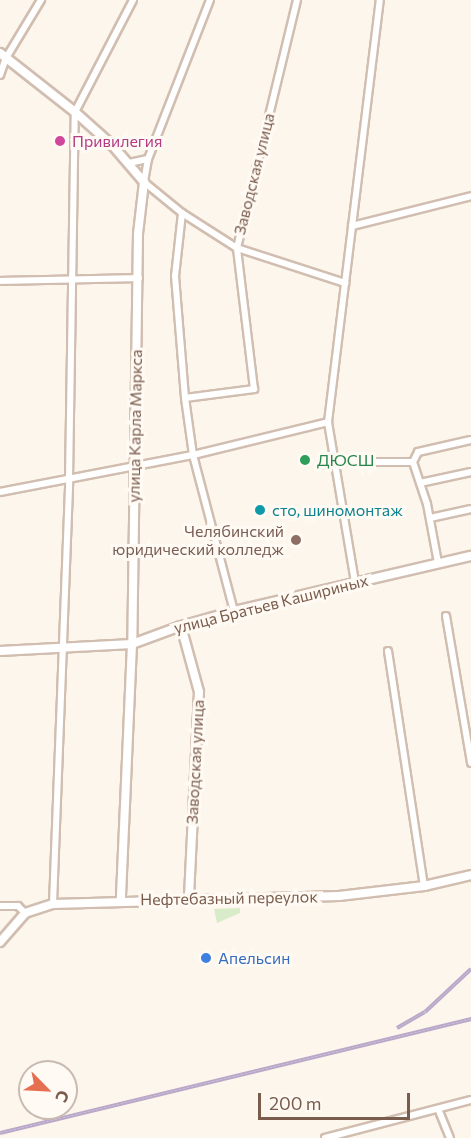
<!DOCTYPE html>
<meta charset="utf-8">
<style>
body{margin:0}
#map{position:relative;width:471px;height:1138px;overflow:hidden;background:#fdf6ec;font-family:Commissioner,sans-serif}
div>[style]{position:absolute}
.green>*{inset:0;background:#d8ecc9}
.roads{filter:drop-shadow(2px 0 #d1beb0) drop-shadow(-2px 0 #d1beb0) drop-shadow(0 2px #d1beb0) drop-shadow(0 -2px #d1beb0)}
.minor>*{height:6px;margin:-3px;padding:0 3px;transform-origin:3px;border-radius:3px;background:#fff}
.tertiary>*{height:8px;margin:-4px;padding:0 4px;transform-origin:4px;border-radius:4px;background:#fff}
.secondary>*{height:8px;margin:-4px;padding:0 4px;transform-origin:4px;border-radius:4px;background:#fff}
.rail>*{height:4px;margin-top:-2px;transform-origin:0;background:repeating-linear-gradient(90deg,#fffaf3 0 4.5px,#b9a8c9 0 9px);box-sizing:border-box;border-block:2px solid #b9a8c9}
.dots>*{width:16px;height:16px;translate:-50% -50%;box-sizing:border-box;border:3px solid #fffaf3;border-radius:50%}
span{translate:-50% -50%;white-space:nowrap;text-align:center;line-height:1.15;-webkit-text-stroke:6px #fffaf3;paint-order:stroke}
.hotel-label{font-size:16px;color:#b23c85}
.left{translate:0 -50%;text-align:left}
.street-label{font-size:16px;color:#7a5c4d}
.leisure-label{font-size:16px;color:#27864d}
.culture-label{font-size:16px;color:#0d838f}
.education-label{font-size:16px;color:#785e54}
.right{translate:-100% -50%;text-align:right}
.shop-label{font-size:16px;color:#366cbe}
.north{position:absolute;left:18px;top:1060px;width:60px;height:60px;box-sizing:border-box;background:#fffaf3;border:2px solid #cabbb1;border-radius:50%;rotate:114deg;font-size:16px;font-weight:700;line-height:24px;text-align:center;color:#7a5c4d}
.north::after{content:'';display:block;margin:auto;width:21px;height:27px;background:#e76f51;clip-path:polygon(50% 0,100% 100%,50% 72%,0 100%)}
.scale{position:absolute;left:258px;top:1093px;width:152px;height:27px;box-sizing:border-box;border:3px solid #7a5c4d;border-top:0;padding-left:8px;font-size:18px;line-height:21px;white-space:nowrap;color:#7a5c4d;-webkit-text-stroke:4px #fffaf3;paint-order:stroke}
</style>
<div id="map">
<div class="green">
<div style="clip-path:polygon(240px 908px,240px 913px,217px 923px,214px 909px)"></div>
</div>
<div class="roads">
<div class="minor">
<div style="left:210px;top:0;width:171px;rotate:111.3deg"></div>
<div style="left:148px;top:159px;width:23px;rotate:100deg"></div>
<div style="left:144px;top:182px;width:49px;rotate:39.2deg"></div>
<div style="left:182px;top:213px;width:65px;rotate:32.5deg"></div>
<div style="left:237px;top:248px;width:114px;rotate:18deg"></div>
<div style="left:0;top:75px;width:18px;rotate:-71deg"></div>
<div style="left:6px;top:58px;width:68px;rotate:-58.9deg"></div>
<div style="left:129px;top:163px;width:19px;rotate:-12deg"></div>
<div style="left:182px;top:213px;width:63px;rotate:96.3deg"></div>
<div style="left:175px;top:276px;width:122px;rotate:85.3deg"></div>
<div style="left:185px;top:398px;width:58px;rotate:82deg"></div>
<div style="left:193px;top:455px;width:161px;rotate:75.3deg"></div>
<div style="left:352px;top:226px;width:123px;rotate:-14.1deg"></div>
<div style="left:0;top:281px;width:139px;rotate:-1.2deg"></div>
<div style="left:185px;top:398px;width:70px;rotate:-7.4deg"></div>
<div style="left:254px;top:389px;width:142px;rotate:-96.9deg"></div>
<div style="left:237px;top:248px;width:255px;rotate:-76.4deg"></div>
<div style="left:335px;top:462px;width:78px"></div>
<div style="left:413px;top:462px;width:11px;rotate:-63deg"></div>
<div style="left:418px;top:452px;width:54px;rotate:-12.8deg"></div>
<div style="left:413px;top:462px;width:44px;rotate:71.6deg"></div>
<div style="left:427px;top:504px;width:60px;rotate:79.4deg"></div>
<div style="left:420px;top:483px;width:52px;rotate:-12.2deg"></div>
<div style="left:0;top:492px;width:197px;rotate:-10.9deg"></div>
<div style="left:193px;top:455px;width:139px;rotate:-13.7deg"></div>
<div style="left:430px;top:518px;width:42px;rotate:-12.4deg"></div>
<div style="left:355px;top:582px;width:162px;rotate:-99.6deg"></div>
<div style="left:328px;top:422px;width:425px;rotate:-83deg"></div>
<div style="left:446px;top:616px;width:149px;rotate:80.3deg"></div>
<div style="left:388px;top:651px;width:238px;rotate:81.3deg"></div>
<div style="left:53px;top:904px;width:425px;rotate:-87.8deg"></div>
<div style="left:69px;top:479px;width:367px;rotate:-89.1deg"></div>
<div style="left:75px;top:112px;width:126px;rotate:-62.6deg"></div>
<div style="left:0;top:906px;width:18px"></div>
<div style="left:18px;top:906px;width:10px;rotate:45deg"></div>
<div style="left:439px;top:1111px;width:29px;rotate:68deg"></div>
<div style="left:325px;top:1138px;width:151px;rotate:-14.6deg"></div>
</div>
<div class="tertiary">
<div style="left:0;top:53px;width:95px;rotate:38.2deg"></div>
<div style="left:75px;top:112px;width:51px;rotate:41.8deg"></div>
<div style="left:113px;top:146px;width:48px;rotate:49.3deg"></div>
<div style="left:144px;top:182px;width:52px;rotate:96.6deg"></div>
<div style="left:138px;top:234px;width:410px;rotate:90.8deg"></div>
<div style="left:132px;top:644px;width:256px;rotate:92.5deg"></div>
<div style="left:181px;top:626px;width:68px;rotate:74.7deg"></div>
<div style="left:199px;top:692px;width:208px;rotate:92.8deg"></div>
</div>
<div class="secondary">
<div style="left:0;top:651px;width:132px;rotate:-3deg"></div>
<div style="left:132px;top:644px;width:52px;rotate:-20.2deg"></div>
<div style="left:181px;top:626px;width:55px;rotate:-15.8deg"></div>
<div style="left:234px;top:611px;width:243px;rotate:-13.1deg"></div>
<div style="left:0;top:942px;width:38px;rotate:-49deg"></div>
<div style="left:25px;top:913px;width:29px;rotate:-18deg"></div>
<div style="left:53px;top:904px;width:286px;rotate:-1.6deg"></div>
<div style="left:339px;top:896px;width:86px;rotate:-6.7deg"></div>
<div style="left:424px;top:886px;width:48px;rotate:-13.2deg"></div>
</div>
</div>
<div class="rail">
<div style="left:397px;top:1028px;width:32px;rotate:-30deg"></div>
<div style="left:425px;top:1012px;width:63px;rotate:-43.1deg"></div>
<div style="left:0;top:1133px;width:485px;rotate:-13.6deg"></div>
</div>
<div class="dots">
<div style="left:60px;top:141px;background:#d1479c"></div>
<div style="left:305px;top:460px;background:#2e9e5b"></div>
<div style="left:260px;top:510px;background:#0f9aa8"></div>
<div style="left:296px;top:540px;background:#8d6e63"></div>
<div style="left:206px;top:958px;background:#3f7fe0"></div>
</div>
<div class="hotel-label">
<span class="left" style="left:72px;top:141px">Привилегия</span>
</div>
<div class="street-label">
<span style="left:254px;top:174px;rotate:-76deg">Заводская улица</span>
<span style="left:135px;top:426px;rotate:-89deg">улица Карла Маркса</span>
<span style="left:271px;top:604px;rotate:-14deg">улица Братьев Кашириных</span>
<span style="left:195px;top:762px;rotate:-87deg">Заводская улица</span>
<span style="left:229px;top:898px;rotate:-1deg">Нефтебазный переулок</span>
</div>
<div class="leisure-label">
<span class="left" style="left:317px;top:460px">ДЮСШ</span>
</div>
<div class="culture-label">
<span class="left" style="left:272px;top:510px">сто, шиномонтаж</span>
</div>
<div class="education-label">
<span class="right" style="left:284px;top:540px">Челябинский<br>юридический колледж</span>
</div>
<div class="shop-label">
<span class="left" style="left:218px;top:958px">Апельсин</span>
</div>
<div class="north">С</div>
<div class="scale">200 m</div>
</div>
